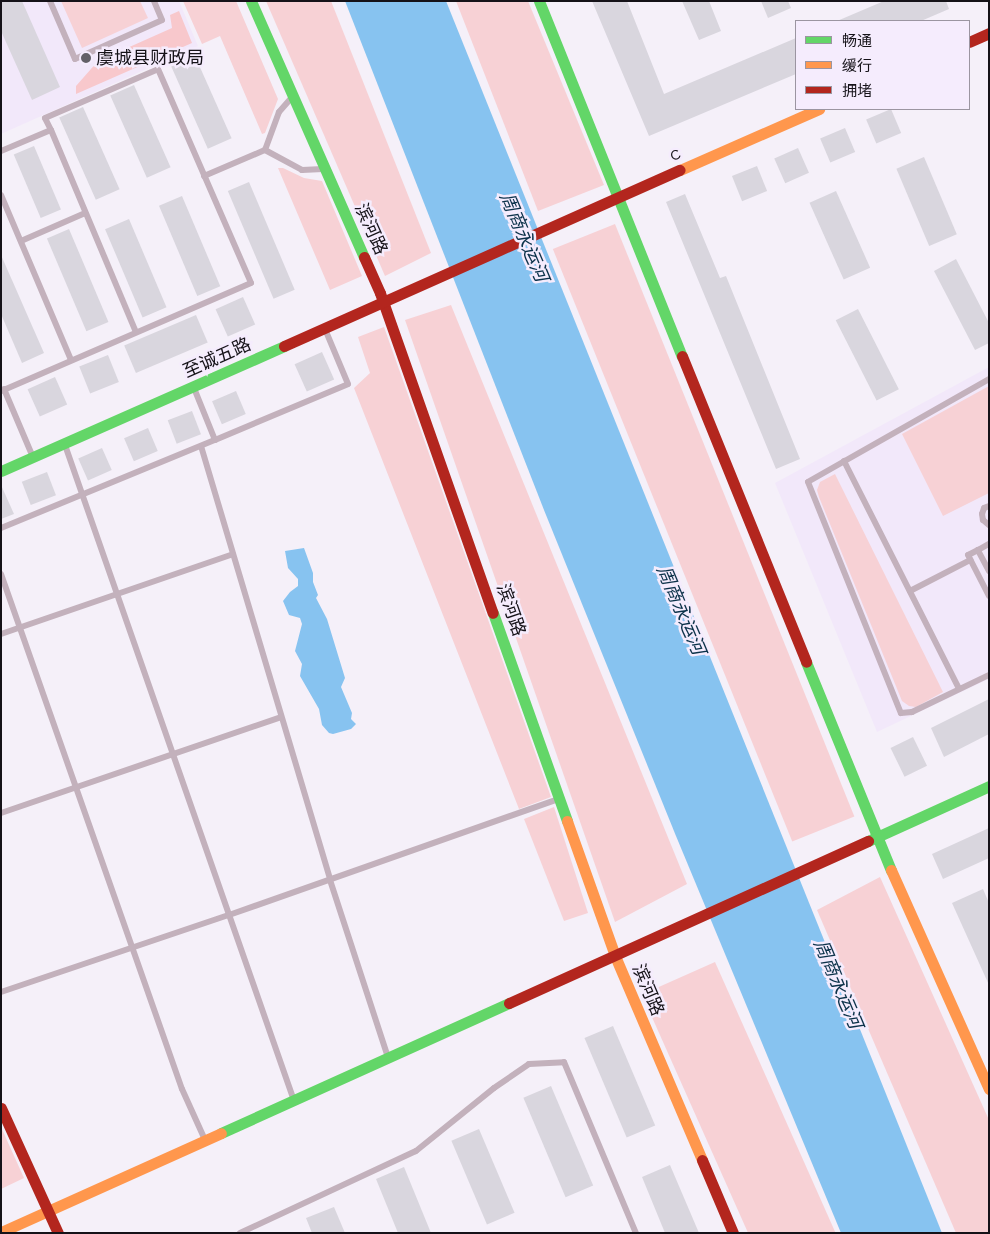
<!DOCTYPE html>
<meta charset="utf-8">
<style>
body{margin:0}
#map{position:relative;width:990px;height:1234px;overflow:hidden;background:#f5f0f9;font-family:Raleway,"Noto Sans SC",sans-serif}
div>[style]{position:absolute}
.built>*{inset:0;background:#f2e8fa}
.green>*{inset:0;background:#f7d1d5;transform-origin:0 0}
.forest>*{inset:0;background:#f8c8cc}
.water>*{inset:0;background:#87c3f0}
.building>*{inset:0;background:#d9d6de;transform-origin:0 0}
.lane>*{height:6px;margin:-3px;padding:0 3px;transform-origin:3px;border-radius:3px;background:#c3b1bc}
.fast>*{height:11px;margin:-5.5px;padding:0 5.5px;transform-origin:5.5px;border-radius:5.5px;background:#63d668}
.slow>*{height:11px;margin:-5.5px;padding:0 5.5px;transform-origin:5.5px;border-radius:5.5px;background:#ff974d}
.jam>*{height:11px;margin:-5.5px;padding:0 5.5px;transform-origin:5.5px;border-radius:5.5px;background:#b3261e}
.dots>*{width:14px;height:14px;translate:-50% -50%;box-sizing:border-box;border:2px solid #f5ecfd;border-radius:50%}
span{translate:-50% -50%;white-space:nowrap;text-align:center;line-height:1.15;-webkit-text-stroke:5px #f5ecfd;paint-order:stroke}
.poi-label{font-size:18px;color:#151218}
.left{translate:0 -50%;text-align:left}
.street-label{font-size:18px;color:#151218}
.water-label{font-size:19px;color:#0c324a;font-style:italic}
.frame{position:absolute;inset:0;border:2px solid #151218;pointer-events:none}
.legend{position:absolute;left:795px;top:20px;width:175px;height:90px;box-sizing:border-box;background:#f5ecfd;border:1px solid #9b95a1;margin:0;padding:6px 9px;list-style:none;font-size:15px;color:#151218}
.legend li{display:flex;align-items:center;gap:10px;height:25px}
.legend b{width:25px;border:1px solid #9b95a1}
</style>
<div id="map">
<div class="built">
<div style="clip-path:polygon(1px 1px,179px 1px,198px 46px,1px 134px)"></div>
<div style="clip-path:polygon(989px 367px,989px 679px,877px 732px,775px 483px)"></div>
</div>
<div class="green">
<div style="clip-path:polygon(61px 1px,140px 1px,148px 18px,82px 48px)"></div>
<div style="clip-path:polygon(183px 1px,236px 1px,278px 99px,265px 133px,262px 134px,220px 36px,202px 44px)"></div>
<div style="clip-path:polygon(266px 1px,331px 1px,431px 253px,385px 276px)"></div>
<div style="clip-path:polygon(456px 1px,528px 1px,604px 185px,538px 211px)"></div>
<div style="clip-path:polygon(278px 168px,283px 168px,304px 178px,322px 181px,362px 276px,330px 290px)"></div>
<div style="left:615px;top:224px;width:639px;height:67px;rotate:68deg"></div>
<div style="clip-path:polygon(451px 305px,687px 884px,615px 922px,405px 320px)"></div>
<div style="clip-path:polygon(384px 327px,551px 797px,519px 809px,354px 388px,370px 373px,358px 337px)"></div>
<div style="clip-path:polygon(989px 386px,989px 493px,943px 516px,902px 434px)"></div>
<div style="clip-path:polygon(835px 474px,943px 692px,916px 707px,909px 706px,902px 701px,819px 497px,817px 490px,820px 482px)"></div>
<div style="clip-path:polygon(554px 807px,588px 913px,564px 921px,524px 819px)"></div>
<div style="clip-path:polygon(880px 877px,989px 1120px,989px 1233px,956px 1233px,817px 910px)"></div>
<div style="left:715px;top:962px;width:296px;height:80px;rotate:66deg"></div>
<div style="clip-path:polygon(1px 1127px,24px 1178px,1px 1189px)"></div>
</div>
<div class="forest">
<div style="clip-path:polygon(179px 11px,192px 43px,76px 94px,76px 86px,98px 61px,172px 28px,170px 15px)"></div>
</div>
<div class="water">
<div style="clip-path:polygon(345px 1px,446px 1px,942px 1233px,841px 1233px,676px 836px,544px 510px)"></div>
<div style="clip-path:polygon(304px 548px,313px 573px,313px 582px,318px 595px,316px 598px,327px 619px,345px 678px,341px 687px,352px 713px,351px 719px,356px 724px,351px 729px,333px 734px,329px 733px,322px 725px,319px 709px,300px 676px,302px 664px,295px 651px,302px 624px,300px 618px,289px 615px,283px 601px,290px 592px,298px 586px,298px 579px,288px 568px,285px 551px)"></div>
</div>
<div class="building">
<div style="clip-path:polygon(1px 1px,22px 1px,60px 87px,32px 100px,1px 31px)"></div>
<div style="clip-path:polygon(592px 1px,627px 1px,664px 94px,796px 38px,796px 74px,649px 136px)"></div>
<div style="clip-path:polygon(682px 1px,709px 1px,721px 31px,699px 40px)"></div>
<div style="clip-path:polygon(761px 1px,788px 1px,791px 8px,768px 18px)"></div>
<div style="clip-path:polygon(884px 1px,946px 1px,949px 9px,921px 21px,837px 21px)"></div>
<div style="left:195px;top:56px;width:90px;height:26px;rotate:66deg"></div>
<div style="left:134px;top:85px;width:90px;height:26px;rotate:66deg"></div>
<div style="left:83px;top:107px;width:90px;height:26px;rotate:66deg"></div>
<div style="left:891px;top:109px;width:26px;height:27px;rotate:67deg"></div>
<div style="left:845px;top:128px;width:26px;height:27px;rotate:67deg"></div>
<div style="left:34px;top:146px;width:69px;height:22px;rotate:67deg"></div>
<div style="left:798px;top:148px;width:27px;height:26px;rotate:66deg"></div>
<div style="left:924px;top:157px;width:84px;height:30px;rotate:67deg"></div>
<div style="left:757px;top:166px;width:27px;height:27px;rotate:68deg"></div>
<div style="left:249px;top:182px;width:117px;height:23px;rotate:67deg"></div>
<div style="left:836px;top:191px;width:84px;height:29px;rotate:66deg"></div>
<div style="clip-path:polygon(685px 194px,720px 278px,726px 276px,800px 459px,776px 469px,666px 202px)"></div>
<div style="left:182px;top:196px;width:98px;height:25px;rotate:67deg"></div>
<div style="left:129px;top:219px;width:96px;height:26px;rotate:67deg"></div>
<div style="left:69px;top:229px;width:101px;height:24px;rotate:67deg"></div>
<div style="clip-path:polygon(1px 255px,44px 353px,22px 363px,1px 314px)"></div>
<div style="clip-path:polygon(956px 259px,989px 323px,989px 343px,975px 350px,934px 271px)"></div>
<div style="left:243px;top:297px;width:30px;height:30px;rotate:66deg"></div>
<div style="left:858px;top:309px;width:90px;height:25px;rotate:63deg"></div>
<div style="left:196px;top:315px;width:30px;height:78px;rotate:67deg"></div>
<div style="left:322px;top:352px;width:30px;height:30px;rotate:66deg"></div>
<div style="left:108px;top:355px;width:29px;height:31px;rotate:68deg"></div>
<div style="left:55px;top:377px;width:30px;height:30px;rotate:66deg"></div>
<div style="left:236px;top:391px;width:25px;height:26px;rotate:67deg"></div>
<div style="left:192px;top:411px;width:25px;height:26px;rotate:69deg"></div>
<div style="left:148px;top:428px;width:25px;height:26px;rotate:67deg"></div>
<div style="left:102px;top:448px;width:24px;height:26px;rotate:66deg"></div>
<div style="left:47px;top:472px;width:25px;height:27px;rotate:69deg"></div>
<div style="clip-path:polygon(1px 485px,14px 514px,1px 519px)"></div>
<div style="clip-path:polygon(989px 699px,989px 734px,944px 757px,931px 728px)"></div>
<div style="left:913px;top:737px;width:32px;height:25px;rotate:64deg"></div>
<div style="clip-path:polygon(989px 828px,989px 858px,943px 879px,932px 854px)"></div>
<div style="clip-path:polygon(983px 889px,989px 903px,989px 985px,952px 903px)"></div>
<div style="left:613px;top:1026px;width:108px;height:31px;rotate:67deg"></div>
<div style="left:551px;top:1086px;width:108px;height:30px;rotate:67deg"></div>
<div style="left:479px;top:1129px;width:91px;height:30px;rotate:67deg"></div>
<div style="clip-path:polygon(670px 1165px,699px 1233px,665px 1233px,642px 1177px)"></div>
<div style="clip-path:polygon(404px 1167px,431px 1233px,398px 1233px,376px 1179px)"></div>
<div style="clip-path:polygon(334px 1207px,345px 1233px,312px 1233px,306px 1218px)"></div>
</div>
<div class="lane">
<div style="left:50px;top:1px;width:63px;rotate:66.7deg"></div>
<div style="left:75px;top:59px;width:95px;rotate:-24.1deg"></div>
<div style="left:162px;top:20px;width:21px;rotate:-113deg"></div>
<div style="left:51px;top:130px;width:219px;rotate:67.2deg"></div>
<div style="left:265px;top:150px;width:40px;rotate:-69.8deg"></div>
<div style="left:279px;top:112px;width:18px;rotate:-49deg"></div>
<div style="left:1px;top:151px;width:54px;rotate:-22.8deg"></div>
<div style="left:51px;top:130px;width:13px;rotate:-117deg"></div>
<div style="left:45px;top:118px;width:123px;rotate:-23.4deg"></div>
<div style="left:158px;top:69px;width:233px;rotate:66.5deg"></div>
<div style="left:251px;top:283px;width:272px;rotate:156.6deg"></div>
<div style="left:204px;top:176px;width:66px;rotate:-23.1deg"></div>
<div style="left:265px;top:150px;width:42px;rotate:28.4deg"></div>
<div style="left:302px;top:170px;width:21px;rotate:-3deg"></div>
<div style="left:1px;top:195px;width:179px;rotate:67deg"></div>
<div style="left:21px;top:241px;width:70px;rotate:-23.6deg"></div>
<div style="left:989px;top:379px;width:208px;rotate:150.4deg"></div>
<div style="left:808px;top:482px;width:249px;rotate:68.1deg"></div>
<div style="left:901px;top:713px;width:11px;rotate:-5deg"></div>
<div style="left:912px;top:712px;width:85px;rotate:-25.7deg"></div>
<div style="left:4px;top:389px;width:72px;rotate:67deg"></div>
<div style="left:215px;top:440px;width:144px;rotate:-22.8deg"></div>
<div style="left:348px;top:384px;width:60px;rotate:-112.7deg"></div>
<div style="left:65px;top:445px;width:692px;rotate:70.75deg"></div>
<div style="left:201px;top:446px;width:453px;rotate:73.4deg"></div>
<div style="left:330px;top:880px;width:186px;rotate:71.9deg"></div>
<div style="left:844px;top:461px;width:255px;rotate:63.2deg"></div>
<div style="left:989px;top:506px;width:5px;rotate:158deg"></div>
<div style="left:984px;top:508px;width:6px;rotate:108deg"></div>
<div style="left:982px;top:514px;width:6px;rotate:81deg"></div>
<div style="left:983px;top:520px;width:8px;rotate:40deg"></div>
<div style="left:1px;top:528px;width:231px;rotate:-22.4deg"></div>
<div style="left:215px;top:440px;width:56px;rotate:-112deg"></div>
<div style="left:978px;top:550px;width:13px;rotate:-29deg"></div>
<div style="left:989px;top:571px;width:24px;rotate:-118deg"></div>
<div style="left:978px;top:550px;width:11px;rotate:153deg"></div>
<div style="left:968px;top:555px;width:46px;rotate:62.9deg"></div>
<div style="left:1px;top:574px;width:546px;rotate:70.64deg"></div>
<div style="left:182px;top:1089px;width:56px;rotate:65.7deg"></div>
<div style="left:910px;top:591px;width:68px;rotate:-27.3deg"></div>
<div style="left:1px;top:634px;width:245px;rotate:-19deg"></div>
<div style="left:1px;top:813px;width:296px;rotate:-18.9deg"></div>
<div style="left:1px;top:992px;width:241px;rotate:-18.7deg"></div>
<div style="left:229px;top:915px;width:349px;rotate:-19.4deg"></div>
<div style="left:240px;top:1233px;width:194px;rotate:-25deg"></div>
<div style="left:416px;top:1151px;width:100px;rotate:-38.9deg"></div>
<div style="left:494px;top:1088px;width:42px;rotate:-34.4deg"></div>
<div style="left:529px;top:1064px;width:35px;rotate:-3deg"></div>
<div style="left:564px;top:1062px;width:186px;rotate:67.2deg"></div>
</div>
<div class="fast">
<div style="left:251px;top:1px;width:280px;rotate:66.2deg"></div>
<div style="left:539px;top:1px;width:383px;rotate:68.1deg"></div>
<div style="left:1px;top:471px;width:309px;rotate:-23.8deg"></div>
<div style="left:493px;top:613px;width:221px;rotate:70.4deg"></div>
<div style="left:806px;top:662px;width:225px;rotate:67.8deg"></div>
<div style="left:868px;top:841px;width:133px;rotate:-24.4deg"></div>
<div style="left:221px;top:1133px;width:316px;rotate:-24.3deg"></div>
</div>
<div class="slow">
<div style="left:680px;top:170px;width:152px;rotate:-23.7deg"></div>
<div style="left:567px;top:821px;width:143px;rotate:70.4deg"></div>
<div style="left:615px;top:956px;width:222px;rotate:66.9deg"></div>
<div style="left:891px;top:870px;width:240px;rotate:65.9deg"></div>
<div style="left:1px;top:1232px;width:241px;rotate:-24.2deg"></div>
</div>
<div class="jam">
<div style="left:969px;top:42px;width:22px;rotate:-24deg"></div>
<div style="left:364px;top:257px;width:39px;rotate:66deg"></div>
<div style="left:380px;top:293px;width:339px;rotate:70.6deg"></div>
<div style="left:284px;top:346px;width:433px;rotate:-24deg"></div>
<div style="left:682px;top:356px;width:330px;rotate:67.9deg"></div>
<div style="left:509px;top:1003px;width:394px;rotate:-24.3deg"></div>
<div style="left:1px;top:1108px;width:137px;rotate:65.5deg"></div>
<div style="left:702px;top:1160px;width:79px;rotate:67deg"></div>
</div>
<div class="dots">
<div style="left:86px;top:58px;background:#636067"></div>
</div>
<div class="poi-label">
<span class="left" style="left:96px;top:58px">虞城县财政局</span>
</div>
<div class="street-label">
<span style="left:675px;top:154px;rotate:-24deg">c</span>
<span style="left:371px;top:229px;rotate:66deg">滨河路</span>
<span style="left:217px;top:358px;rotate:-24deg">至诚五路</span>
<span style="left:511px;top:610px;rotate:71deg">滨河路</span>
<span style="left:648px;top:990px;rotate:67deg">滨河路</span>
</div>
<div class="water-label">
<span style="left:524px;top:237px;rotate:67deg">周商永运河</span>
<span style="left:681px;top:610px;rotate:67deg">周商永运河</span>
<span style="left:838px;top:984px;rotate:67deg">周商永运河</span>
</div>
<div class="frame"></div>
<ul class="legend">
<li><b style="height:6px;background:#63d668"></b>畅通</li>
<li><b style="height:6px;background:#ff974d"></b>缓行</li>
<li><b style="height:6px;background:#b3261e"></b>拥堵</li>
</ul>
</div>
